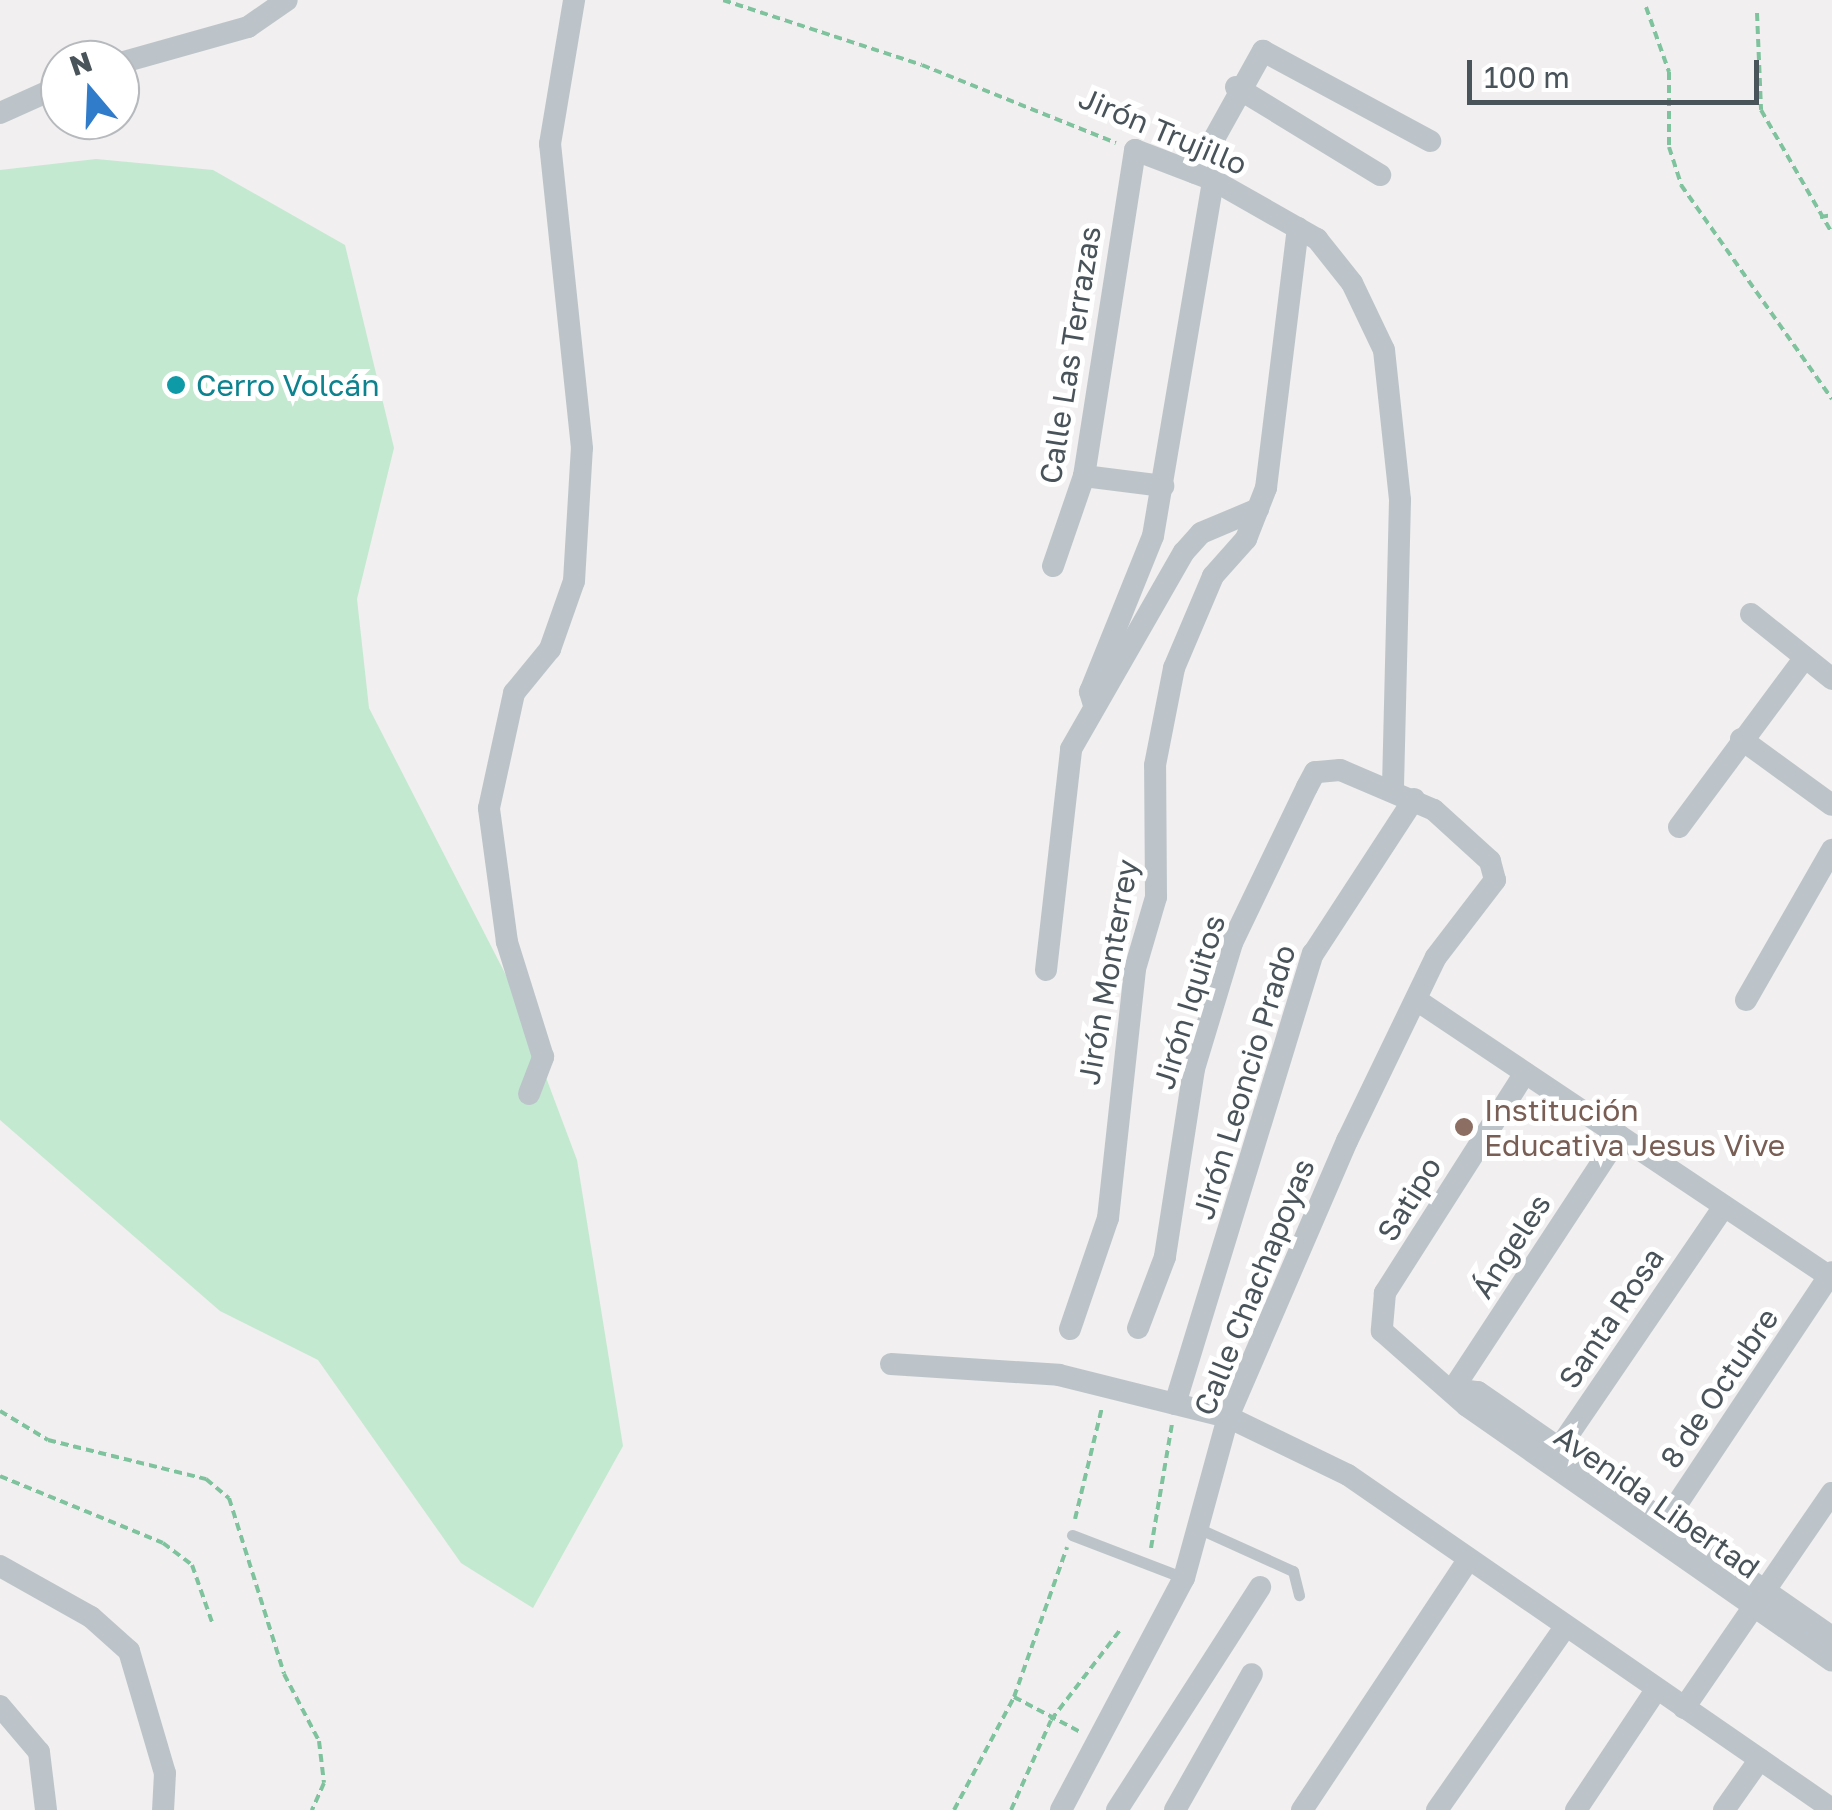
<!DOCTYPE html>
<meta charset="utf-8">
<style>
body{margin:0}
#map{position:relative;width:1832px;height:1810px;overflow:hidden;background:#f1efef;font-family:"Golos Text",sans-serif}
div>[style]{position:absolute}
.green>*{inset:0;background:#c3e9d0}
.path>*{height:4px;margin-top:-2px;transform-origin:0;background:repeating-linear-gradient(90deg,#7fc39e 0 8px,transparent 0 13px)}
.lane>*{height:11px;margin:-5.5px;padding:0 5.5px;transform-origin:5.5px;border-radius:5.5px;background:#bcc4ca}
.street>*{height:22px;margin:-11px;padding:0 11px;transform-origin:11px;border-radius:11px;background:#bcc4ca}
.dots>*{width:28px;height:28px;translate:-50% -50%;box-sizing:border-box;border:5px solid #fff;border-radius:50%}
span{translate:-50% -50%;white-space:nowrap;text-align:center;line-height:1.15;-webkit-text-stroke:10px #fff;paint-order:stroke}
.street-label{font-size:30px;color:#49535a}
.culture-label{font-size:30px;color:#0d838f}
.left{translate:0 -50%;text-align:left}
.education-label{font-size:30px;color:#785e54}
.north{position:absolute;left:40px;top:40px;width:100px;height:100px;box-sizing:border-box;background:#fff;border:2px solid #b6babd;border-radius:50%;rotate:341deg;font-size:28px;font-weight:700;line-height:40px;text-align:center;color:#49535a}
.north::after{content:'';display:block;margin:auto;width:35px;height:45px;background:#307bca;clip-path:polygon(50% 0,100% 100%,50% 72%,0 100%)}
.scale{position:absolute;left:1467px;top:60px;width:292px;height:45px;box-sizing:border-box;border:5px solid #49535a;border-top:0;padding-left:12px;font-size:30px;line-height:35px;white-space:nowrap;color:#49535a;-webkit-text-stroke:8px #fff;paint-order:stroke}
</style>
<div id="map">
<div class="green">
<div style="clip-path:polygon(96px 159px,213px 170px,345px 245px,394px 448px,357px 599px,369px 708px,512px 987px,577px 1160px,623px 1446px,533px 1608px,461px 1563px,318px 1360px,220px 1311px,0 1120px,0 170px)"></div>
</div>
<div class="path">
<div style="left:723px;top:0;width:209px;rotate:18.1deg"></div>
<div style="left:922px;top:65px;width:209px;rotate:21.9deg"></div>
<div style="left:1646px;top:7px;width:69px;rotate:70.5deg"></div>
<div style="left:1669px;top:72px;width:75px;rotate:90deg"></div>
<div style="left:1669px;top:147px;width:40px;rotate:72deg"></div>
<div style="left:1681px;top:185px;width:262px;rotate:54.8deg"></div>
<div style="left:1757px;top:13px;width:97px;rotate:87.6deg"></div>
<div style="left:1761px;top:110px;width:142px;rotate:60deg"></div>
<div style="left:1820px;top:217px;width:12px;rotate:-9deg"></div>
<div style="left:0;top:1411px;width:56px;rotate:31.1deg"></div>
<div style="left:48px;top:1440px;width:163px;rotate:13.9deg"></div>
<div style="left:206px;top:1479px;width:30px;rotate:40deg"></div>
<div style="left:229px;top:1498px;width:184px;rotate:72.6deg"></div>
<div style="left:284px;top:1674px;width:76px;rotate:62.4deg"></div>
<div style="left:319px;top:1741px;width:42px;rotate:83.2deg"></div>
<div style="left:324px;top:1783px;width:30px;rotate:114deg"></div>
<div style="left:0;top:1476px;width:176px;rotate:22.3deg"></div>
<div style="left:163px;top:1543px;width:36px;rotate:37deg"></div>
<div style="left:192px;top:1565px;width:64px;rotate:70.7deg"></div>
<div style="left:1075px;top:1519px;width:115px;rotate:-76.4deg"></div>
<div style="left:1151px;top:1548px;width:126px;rotate:-80.4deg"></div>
<div style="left:1014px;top:1697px;width:75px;rotate:27.9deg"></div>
<div style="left:954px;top:1810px;width:128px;rotate:-62deg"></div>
<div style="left:1014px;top:1697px;width:159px;rotate:-70.5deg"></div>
<div style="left:1011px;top:1810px;width:98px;rotate:-66deg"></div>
<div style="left:1051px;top:1720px;width:113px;rotate:-52.5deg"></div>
</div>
<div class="lane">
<div style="left:1202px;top:1530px;width:100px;rotate:24.3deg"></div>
<div style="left:1293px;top:1571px;width:25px;rotate:76deg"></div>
<div style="left:1072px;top:1535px;width:120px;rotate:21deg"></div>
</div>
<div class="street">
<div style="left:120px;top:63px;width:133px;rotate:-15.7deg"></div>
<div style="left:248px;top:27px;width:47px;rotate:-34.7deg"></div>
<div style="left:1236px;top:87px;width:169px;rotate:31.4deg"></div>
<div style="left:0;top:113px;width:66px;rotate:-24.2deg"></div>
<div style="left:1195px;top:173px;width:140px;rotate:-60.9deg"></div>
<div style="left:1263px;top:51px;width:190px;rotate:28.3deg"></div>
<div style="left:1084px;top:476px;width:80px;rotate:7.2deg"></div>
<div style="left:1053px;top:566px;width:95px;rotate:-71deg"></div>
<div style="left:1084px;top:476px;width:330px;rotate:-81.1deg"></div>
<div style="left:1135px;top:150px;width:84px;rotate:21deg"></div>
<div style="left:1213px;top:180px;width:120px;rotate:29.6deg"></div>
<div style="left:1317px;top:239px;width:56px;rotate:51.5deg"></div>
<div style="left:1352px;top:283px;width:74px;rotate:64.5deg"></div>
<div style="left:1384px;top:350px;width:151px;rotate:83.9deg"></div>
<div style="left:1400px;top:500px;width:291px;rotate:91.4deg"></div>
<div style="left:1751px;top:614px;width:104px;rotate:38.7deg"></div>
<div style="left:1094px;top:705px;width:14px;rotate:-107deg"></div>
<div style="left:1090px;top:692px;width:168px;rotate:-68deg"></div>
<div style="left:1153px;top:536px;width:361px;rotate:-80.4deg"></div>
<div style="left:1741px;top:739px;width:112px;rotate:36deg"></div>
<div style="left:1679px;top:827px;width:208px;rotate:-53.4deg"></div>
<div style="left:1046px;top:970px;width:222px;rotate:-83.5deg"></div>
<div style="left:1071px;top:749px;width:227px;rotate:-60.2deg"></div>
<div style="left:1184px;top:552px;width:25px;rotate:-48deg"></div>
<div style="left:1201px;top:533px;width:62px;rotate:-22.8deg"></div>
<div style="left:1746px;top:1000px;width:173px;rotate:-60.2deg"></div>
<div style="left:1418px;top:1001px;width:495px;rotate:33.8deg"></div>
<div style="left:1525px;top:1073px;width:261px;rotate:122.5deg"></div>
<div style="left:1385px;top:1293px;width:38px;rotate:95deg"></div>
<div style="left:1382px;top:1331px;width:113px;rotate:41.4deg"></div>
<div style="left:1467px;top:1406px;width:445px;rotate:34.9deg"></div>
<div style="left:529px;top:1094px;width:40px;rotate:-69deg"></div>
<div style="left:543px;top:1057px;width:121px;rotate:-107.4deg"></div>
<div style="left:507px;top:942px;width:135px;rotate:-97.7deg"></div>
<div style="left:489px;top:808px;width:118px;rotate:-77.7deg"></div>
<div style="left:514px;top:693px;width:57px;rotate:-50.7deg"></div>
<div style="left:550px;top:649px;width:72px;rotate:-70.6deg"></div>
<div style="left:574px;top:581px;width:133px;rotate:-86.6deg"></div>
<div style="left:582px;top:448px;width:306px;rotate:-96deg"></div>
<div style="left:550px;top:144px;width:146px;rotate:-80.5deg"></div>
<div style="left:1070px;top:1329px;width:117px;rotate:-71.1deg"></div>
<div style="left:1108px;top:1218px;width:250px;rotate:-83.8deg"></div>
<div style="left:1135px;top:969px;width:75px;rotate:-73.7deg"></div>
<div style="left:1156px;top:897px;width:132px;rotate:-90.4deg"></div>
<div style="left:1155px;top:765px;width:99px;rotate:-78.9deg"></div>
<div style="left:1174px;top:668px;width:100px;rotate:-67deg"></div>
<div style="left:1213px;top:576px;width:50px;rotate:-48.3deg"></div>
<div style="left:1246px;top:539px;width:55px;rotate:-68.6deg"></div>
<div style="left:1266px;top:488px;width:262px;rotate:-83deg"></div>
<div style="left:891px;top:1364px;width:168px;rotate:3.7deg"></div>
<div style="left:1059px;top:1375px;width:174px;rotate:14deg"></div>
<div style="left:1228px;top:1417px;width:133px;rotate:25.8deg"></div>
<div style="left:1348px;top:1475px;width:588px;rotate:34.61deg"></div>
<div style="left:1453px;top:1389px;width:25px;rotate:7deg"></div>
<div style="left:1478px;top:1392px;width:431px;rotate:34.7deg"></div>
<div style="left:1453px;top:1389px;width:303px;rotate:-56.7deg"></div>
<div style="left:1175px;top:1404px;width:471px;rotate:-73deg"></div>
<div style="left:1313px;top:954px;width:185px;rotate:-56.9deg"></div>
<div style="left:1551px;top:1460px;width:307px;rotate:-55.7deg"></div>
<div style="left:1659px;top:1531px;width:311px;rotate:-56.3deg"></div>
<div style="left:0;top:1566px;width:104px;rotate:29.3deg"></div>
<div style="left:91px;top:1617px;width:51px;rotate:41.8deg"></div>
<div style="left:129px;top:1651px;width:127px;rotate:73.6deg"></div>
<div style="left:165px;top:1773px;width:37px;rotate:93deg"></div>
<div style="left:0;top:1706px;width:60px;rotate:49.7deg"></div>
<div style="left:39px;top:1752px;width:58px;rotate:83.1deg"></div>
<div style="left:1684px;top:1708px;width:261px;rotate:-55.5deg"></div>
<div style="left:1061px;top:1810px;width:263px;rotate:-62.1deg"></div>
<div style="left:1184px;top:1578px;width:167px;rotate:-74.7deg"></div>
<div style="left:1228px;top:1417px;width:301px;rotate:-66.7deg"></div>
<div style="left:1347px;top:1141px;width:204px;rotate:-64.2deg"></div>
<div style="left:1436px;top:957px;width:97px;rotate:-52.5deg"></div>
<div style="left:1495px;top:880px;width:20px;rotate:-105deg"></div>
<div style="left:1490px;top:861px;width:76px;rotate:-137.7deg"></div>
<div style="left:1434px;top:810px;width:102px;rotate:-156.9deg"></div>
<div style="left:1340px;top:770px;width:25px;rotate:175deg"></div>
<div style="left:1315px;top:772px;width:17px;rotate:118deg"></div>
<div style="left:1307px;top:787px;width:173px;rotate:115.7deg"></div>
<div style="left:1232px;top:943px;width:132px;rotate:106.8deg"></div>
<div style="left:1194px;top:1069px;width:190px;rotate:98.8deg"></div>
<div style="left:1165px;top:1257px;width:76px;rotate:110.8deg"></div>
<div style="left:1117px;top:1810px;width:265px;rotate:-57.3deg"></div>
<div style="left:1175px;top:1810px;width:156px;rotate:-60.5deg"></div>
<div style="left:1302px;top:1810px;width:300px;rotate:-56.4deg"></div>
<div style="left:1437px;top:1810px;width:223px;rotate:-55deg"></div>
<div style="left:1576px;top:1810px;width:144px;rotate:-56.3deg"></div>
<div style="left:1724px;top:1810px;width:62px;rotate:-54.8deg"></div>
</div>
<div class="dots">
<div style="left:176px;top:385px;background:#0f9aa8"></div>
<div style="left:1464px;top:1127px;background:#8d6e63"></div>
</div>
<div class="street-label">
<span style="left:1163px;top:131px;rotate:23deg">Jirón Trujillo</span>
<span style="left:1070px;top:355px;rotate:-81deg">Calle Las Terrazas</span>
<span style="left:1108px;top:972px;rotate:-80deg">Jirón Monterrey</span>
<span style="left:1189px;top:1002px;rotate:-73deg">Jirón Iquitos</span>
<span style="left:1244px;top:1082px;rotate:-73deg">Jirón Leoncio Prado</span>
<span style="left:1409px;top:1199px;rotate:-58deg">Satipo</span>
<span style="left:1511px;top:1246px;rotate:-57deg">Ángeles</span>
<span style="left:1254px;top:1287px;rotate:-68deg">Calle Chachapoyas</span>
<span style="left:1611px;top:1318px;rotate:-56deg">Santa Rosa</span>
<span style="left:1719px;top:1388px;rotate:-56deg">8 de Octubre</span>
<span style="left:1657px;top:1502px;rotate:35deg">Avenida Libertad</span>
</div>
<div class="culture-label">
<span class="left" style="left:196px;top:385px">Cerro Volcán</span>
</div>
<div class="education-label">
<span class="left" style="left:1484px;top:1127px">Institución<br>Educativa Jesus Vive</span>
</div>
<div class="north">N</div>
<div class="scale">100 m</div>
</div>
